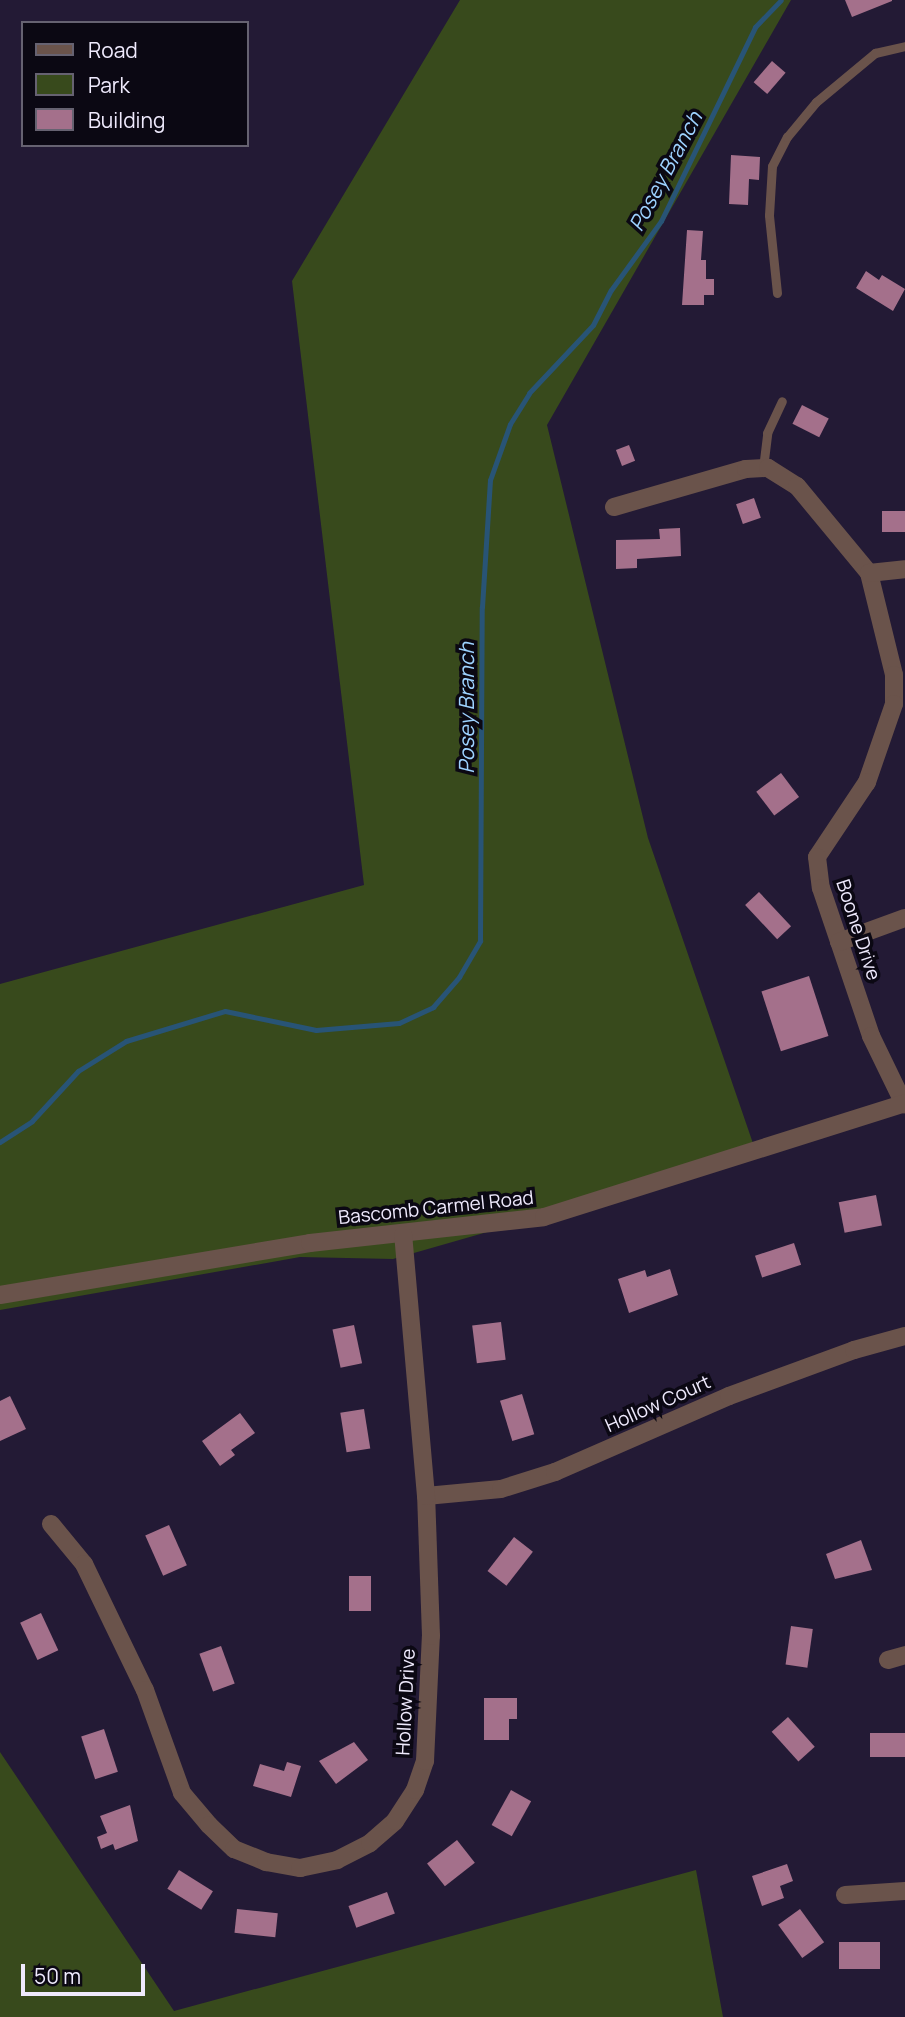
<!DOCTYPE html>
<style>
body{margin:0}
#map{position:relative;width:905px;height:2017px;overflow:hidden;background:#231a35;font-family:Manrope,sans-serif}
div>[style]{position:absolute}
.green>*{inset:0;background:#384a1c}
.stream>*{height:5px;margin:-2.5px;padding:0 2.5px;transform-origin:2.5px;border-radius:2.5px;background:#285476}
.building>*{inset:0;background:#a4708b;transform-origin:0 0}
.lane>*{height:9px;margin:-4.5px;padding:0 4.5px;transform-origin:4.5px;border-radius:4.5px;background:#6a534b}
.street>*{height:18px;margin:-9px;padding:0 9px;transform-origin:9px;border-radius:9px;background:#6a534b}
span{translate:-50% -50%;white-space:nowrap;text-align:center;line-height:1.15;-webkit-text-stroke:7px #0b0813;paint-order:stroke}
.street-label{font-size:19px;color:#efeafd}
.water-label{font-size:21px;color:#9dd2ff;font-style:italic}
.legend{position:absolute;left:21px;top:21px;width:228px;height:126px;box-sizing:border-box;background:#0b0813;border:2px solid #666271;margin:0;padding:9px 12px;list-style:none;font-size:21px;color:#efeafd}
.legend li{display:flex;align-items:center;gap:14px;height:35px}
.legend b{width:35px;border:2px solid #666271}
.scale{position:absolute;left:21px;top:1964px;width:124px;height:32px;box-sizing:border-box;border:4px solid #efeafd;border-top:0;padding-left:9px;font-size:21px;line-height:24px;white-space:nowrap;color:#efeafd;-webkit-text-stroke:5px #0b0813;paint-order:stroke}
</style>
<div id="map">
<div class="green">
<div style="clip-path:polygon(460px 0,791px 0,547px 425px,648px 838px,757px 1155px,393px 1259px,300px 1257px,0 1310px,0 984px,364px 885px,292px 281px)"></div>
<div style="clip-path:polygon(0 1752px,174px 2011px,696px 1870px,723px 2017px,0 2017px)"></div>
</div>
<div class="stream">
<div style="left:0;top:1142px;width:38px;rotate:-33deg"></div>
<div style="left:32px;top:1121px;width:68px;rotate:-47.4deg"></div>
<div style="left:78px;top:1071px;width:57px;rotate:-32deg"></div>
<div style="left:126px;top:1041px;width:103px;rotate:-16.9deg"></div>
<div style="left:225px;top:1011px;width:93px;rotate:11.8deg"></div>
<div style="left:316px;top:1030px;width:83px;rotate:-4.8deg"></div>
<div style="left:399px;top:1023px;width:38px;rotate:-25deg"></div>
<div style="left:433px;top:1007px;width:40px;rotate:-49deg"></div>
<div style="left:459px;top:977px;width:42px;rotate:-59.7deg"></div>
<div style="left:480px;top:941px;width:334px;rotate:-89.7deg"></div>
<div style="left:482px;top:607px;width:127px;rotate:-86.4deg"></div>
<div style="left:490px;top:480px;width:59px;rotate:-70.3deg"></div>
<div style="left:510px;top:424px;width:36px;rotate:-58deg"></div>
<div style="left:529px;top:393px;width:93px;rotate:-46.7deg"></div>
<div style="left:593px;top:325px;width:39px;rotate:-63deg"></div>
<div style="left:611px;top:290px;width:85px;rotate:-54.1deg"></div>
<div style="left:661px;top:221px;width:216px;rotate:-64.1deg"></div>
<div style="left:755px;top:27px;width:37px;rotate:-46deg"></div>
</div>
<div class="building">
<div style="clip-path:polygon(845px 0,892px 0,892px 1px,852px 17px)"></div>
<div style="left:772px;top:61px;width:18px;height:28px;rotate:41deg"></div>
<div style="clip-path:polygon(731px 155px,760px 157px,759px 180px,749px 179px,748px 205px,729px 204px)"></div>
<div style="clip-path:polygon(687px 230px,703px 231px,701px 260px,706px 260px,706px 279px,714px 279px,714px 295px,704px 295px,704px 305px,682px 305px)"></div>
<div style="clip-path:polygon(866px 271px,879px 280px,882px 275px,905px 289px,893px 311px,856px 288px)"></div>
<div style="left:802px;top:405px;width:30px;height:21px;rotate:27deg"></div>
<div style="left:629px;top:445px;width:17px;height:14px;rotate:69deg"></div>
<div style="left:754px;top:498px;width:21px;height:19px;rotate:71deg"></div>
<div style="left:905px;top:511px;width:21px;height:23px;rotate:90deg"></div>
<div style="clip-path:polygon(680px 528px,681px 556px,637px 559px,637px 568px,616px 569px,616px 540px,660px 539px,659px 529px)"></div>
<div style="left:781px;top:773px;width:30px;height:31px;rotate:53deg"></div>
<div style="left:759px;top:892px;width:47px;height:19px;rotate:47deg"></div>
<div style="left:809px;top:976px;width:63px;height:50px;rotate:72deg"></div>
<div style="left:876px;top:1195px;width:31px;height:38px;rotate:79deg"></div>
<div style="left:794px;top:1243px;width:23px;height:41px;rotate:72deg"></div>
<div style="clip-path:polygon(670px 1269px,678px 1295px,629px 1313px,618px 1279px,645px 1270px,647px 1277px)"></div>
<div style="left:501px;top:1322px;width:38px;height:29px;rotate:83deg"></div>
<div style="left:354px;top:1325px;width:39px;height:22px;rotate:78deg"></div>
<div style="left:522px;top:1394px;width:42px;height:23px;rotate:73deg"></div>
<div style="clip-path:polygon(10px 1396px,26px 1429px,0 1441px,0 1401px)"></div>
<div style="left:364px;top:1409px;width:40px;height:24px;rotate:81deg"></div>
<div style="clip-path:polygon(240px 1413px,255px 1433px,231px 1450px,235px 1455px,220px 1466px,202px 1441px)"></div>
<div style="left:169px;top:1525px;width:44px;height:26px;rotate:66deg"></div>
<div style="left:514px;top:1537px;width:24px;height:43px;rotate:38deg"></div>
<div style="clip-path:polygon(861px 1540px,872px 1570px,835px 1579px,826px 1554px)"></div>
<div style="left:349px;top:1576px;width:22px;height:35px"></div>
<div style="left:41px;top:1613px;width:41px;height:23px;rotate:65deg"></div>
<div style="left:791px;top:1626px;width:22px;height:39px;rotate:8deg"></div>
<div style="left:221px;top:1646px;width:40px;height:23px;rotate:70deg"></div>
<div style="clip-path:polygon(484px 1698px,517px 1698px,517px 1719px,509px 1719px,509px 1740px,484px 1740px)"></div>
<div style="left:788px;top:1717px;width:40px;height:22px;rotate:48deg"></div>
<div style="left:104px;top:1729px;width:45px;height:24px;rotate:72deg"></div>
<div style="left:905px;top:1733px;width:24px;height:35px;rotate:90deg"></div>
<div style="clip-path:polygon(354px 1742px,368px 1760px,336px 1784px,319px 1761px)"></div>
<div style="clip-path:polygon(287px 1762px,301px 1766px,291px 1797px,253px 1786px,260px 1764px,284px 1771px)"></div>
<div style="left:511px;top:1790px;width:23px;height:40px;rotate:29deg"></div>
<div style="clip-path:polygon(130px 1805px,138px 1841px,115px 1850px,113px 1844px,101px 1849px,97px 1837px,107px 1833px,100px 1816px)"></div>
<div style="left:457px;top:1840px;width:29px;height:38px;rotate:52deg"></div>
<div style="clip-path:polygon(787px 1864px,793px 1881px,780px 1886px,784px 1898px,762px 1906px,752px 1876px)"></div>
<div style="left:179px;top:1870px;width:40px;height:22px;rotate:32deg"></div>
<div style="left:387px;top:1892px;width:23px;height:41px;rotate:70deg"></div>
<div style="left:237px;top:1909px;width:41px;height:24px;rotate:6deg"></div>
<div style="left:800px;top:1909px;width:41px;height:27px;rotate:54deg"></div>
<div style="left:839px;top:1942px;width:41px;height:27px"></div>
</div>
<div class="lane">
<div style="left:777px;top:293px;width:78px;rotate:-95.9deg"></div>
<div style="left:769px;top:215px;width:49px;rotate:-86.5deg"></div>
<div style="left:772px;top:166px;width:33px;rotate:-63deg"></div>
<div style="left:787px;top:137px;width:45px;rotate:-50.4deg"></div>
<div style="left:816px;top:102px;width:77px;rotate:-39.7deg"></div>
<div style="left:875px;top:53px;width:31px;rotate:-13deg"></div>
<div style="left:763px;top:468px;width:35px;rotate:-83deg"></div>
<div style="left:767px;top:433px;width:35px;rotate:-65deg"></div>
</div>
<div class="street">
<div style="left:614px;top:507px;width:137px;rotate:-16.1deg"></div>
<div style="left:746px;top:469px;width:22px;rotate:-3deg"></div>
<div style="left:768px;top:468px;width:34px;rotate:32deg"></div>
<div style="left:797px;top:486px;width:113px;rotate:50.4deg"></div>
<div style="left:869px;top:573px;width:105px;rotate:76.2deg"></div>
<div style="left:894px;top:675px;width:29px;rotate:90deg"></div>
<div style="left:894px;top:704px;width:83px;rotate:109.1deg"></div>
<div style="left:867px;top:782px;width:90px;rotate:123.7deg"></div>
<div style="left:817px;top:857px;width:31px;rotate:83deg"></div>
<div style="left:821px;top:888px;width:156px;rotate:71.3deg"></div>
<div style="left:871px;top:1036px;width:76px;rotate:64.1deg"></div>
<div style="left:869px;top:573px;width:36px;rotate:-6deg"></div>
<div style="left:839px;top:942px;width:70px;rotate:-20deg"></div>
<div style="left:0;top:1295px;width:314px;rotate:-9.5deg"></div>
<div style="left:310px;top:1243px;width:235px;rotate:-6.3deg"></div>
<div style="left:544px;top:1217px;width:379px;rotate:-17.5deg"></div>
<div style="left:426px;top:1496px;width:75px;rotate:-5.3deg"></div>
<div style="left:501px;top:1489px;width:57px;rotate:-17.5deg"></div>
<div style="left:555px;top:1472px;width:190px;rotate:-23.6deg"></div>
<div style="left:729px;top:1396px;width:133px;rotate:-20.2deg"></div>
<div style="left:854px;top:1350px;width:53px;rotate:-15.4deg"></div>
<div style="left:51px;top:1524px;width:52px;rotate:50.5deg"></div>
<div style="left:84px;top:1564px;width:140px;rotate:64.2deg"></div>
<div style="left:145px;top:1690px;width:109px;rotate:70.2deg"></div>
<div style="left:182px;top:1793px;width:42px;rotate:49.8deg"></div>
<div style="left:209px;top:1825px;width:35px;rotate:44deg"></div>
<div style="left:234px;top:1849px;width:35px;rotate:22deg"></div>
<div style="left:266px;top:1862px;width:35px;rotate:10deg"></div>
<div style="left:300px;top:1868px;width:38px;rotate:-12deg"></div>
<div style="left:337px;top:1860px;width:37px;rotate:-27deg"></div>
<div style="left:370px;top:1843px;width:33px;rotate:-41deg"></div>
<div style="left:395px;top:1821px;width:37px;rotate:-57deg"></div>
<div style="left:415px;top:1790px;width:31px;rotate:-71deg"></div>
<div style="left:425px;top:1761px;width:125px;rotate:-87.3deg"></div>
<div style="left:431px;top:1636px;width:140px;rotate:-92deg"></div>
<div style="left:426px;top:1496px;width:262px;rotate:-95deg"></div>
<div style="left:888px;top:1660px;width:18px;rotate:-16deg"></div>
<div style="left:845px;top:1895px;width:60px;rotate:-3.8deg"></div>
</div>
<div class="street-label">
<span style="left:858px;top:930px;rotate:72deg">Boone Drive</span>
<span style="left:436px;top:1208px;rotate:-6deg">Bascomb Carmel Road</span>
<span style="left:658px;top:1404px;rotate:-24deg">Hollow Court</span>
<span style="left:406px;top:1702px;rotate:-87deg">Hollow Drive</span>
</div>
<div class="water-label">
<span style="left:665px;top:171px;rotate:-62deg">Posey Branch</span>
<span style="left:466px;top:708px;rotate:-90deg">Posey Branch</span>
</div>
<ul class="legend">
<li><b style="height:9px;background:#6a534b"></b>Road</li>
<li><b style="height:19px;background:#384a1c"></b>Park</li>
<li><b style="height:19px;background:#a4708b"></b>Building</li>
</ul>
<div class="scale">50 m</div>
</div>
